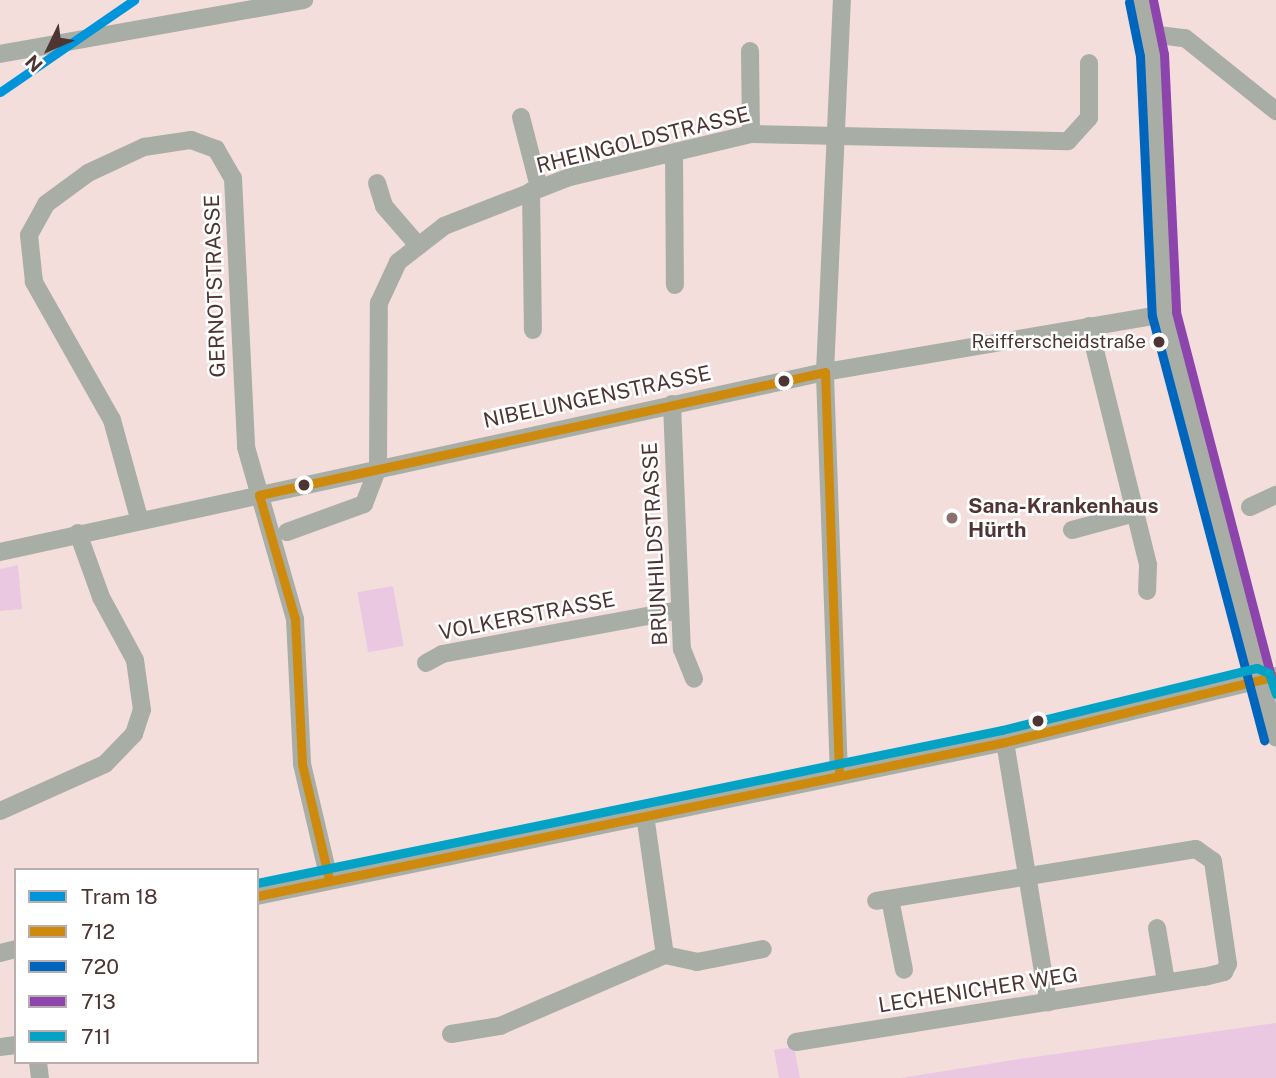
<!DOCTYPE html>
<meta charset="utf-8">
<style>
body{margin:0}
#map{position:relative;width:1276px;height:1078px;overflow:hidden;background:#f3dedc;font-family:"Public Sans",sans-serif}
div>[style]{position:absolute}
.green>*{inset:0;background:#ebc8e2;transform-origin:0 0}
.minor>*{height:18px;margin:-9px;padding:0 9px;transform-origin:9px;border-radius:9px;background:#a8aea5}
.bus-1>*{height:9px;margin:-4.5px;padding:0 4.5px;transform-origin:4.5px;border-radius:4.5px;background:#cd8a0d}
.bus-2>*{height:9px;margin:-4.5px;padding:0 4.5px;transform-origin:4.5px;border-radius:4.5px;background:#0065bd}
.bus-3>*{height:9px;margin:-4.5px;padding:0 4.5px;transform-origin:4.5px;border-radius:4.5px;background:#8e44ad}
.bus-4>*{height:9px;margin:-4.5px;padding:0 4.5px;transform-origin:4.5px;border-radius:4.5px;background:#04a3c6}
.tram-1>*{height:9px;margin:-4.5px;padding:0 4.5px;transform-origin:4.5px;border-radius:4.5px;background:#0095da}
.dots>*{width:19px;height:19px;translate:-50% -50%;box-sizing:border-box;border:4px solid #fff;border-radius:50%}
span{translate:-50% -50%;white-space:nowrap;text-align:center;line-height:1.15;-webkit-text-stroke:5px #fff;paint-order:stroke}
.bus-label{font-size:19px;color:#4e3533}
.right{translate:-100% -50%;text-align:right}
.street-label{font-size:21px;color:#4e3533}
.poi-label{font-size:21px;color:#4e3533;font-weight:700}
.left{translate:0 -50%;text-align:left}
.legend{position:absolute;left:14px;top:868px;width:245px;height:196px;box-sizing:border-box;background:#fff;border:2px solid #b8aead;margin:0;padding:9px 12px;list-style:none;font-size:21px;color:#4e3533}
.legend li{display:flex;align-items:center;gap:14px;height:35px}
.legend b{width:35px;border:2px solid #b8aead}
.north{position:absolute;left:14px;top:14px;width:70px;height:70px;-webkit-text-stroke:5px #fff;paint-order:stroke;rotate:226deg;font-size:19px;font-weight:700;line-height:28px;text-align:center;color:#4e3533}
.north::after{content:'';display:block;margin:auto;width:24px;height:32px;background:#4e3533;clip-path:polygon(50% 0,100% 100%,50% 72%,0 100%)}
</style>
<div id="map">
<div class="green">
<div style="clip-path:polygon(18px 565px,22px 609px,0 611px,0 569px)"></div>
<div style="left:393px;top:586px;width:61px;height:36px;rotate:80deg"></div>
<div style="clip-path:polygon(1276px 1023px,1276px 1078px,901px 1078px,1013px 1060px)"></div>
<div style="clip-path:polygon(794px 1047px,800px 1078px,779px 1078px,774px 1050px)"></div>
</div>
<div class="minor">
<div style="left:1141px;top:0;width:56px;rotate:78.7deg"></div>
<div style="left:1152px;top:55px;width:259px;rotate:87.3deg"></div>
<div style="left:1164px;top:314px;width:438px;rotate:75.2deg"></div>
<div style="left:1150px;top:34px;width:35px;rotate:7deg"></div>
<div style="left:1185px;top:38px;width:117px;rotate:38.7deg"></div>
<div style="left:750px;top:51px;width:83px;rotate:89.3deg"></div>
<div style="left:0;top:54px;width:309px;rotate:-10.1deg"></div>
<div style="left:521px;top:117px;width:72px;rotate:75.6deg"></div>
<div style="left:674px;top:153px;width:132px;rotate:89.6deg"></div>
<div style="left:377px;top:183px;width:24px;rotate:73deg"></div>
<div style="left:384px;top:206px;width:49px;rotate:49.1deg"></div>
<div style="left:531px;top:191px;width:139px;rotate:89.2deg"></div>
<div style="left:1089px;top:326px;width:246px;rotate:76.1deg"></div>
<div style="left:1148px;top:565px;width:26px;rotate:92deg"></div>
<div style="left:672px;top:404px;width:245px;rotate:87.7deg"></div>
<div style="left:682px;top:649px;width:32px;rotate:68deg"></div>
<div style="left:1250px;top:507px;width:29px;rotate:-25deg"></div>
<div style="left:139px;top:518px;width:102px;rotate:-105.4deg"></div>
<div style="left:112px;top:420px;width:159px;rotate:-119.5deg"></div>
<div style="left:34px;top:282px;width:47px;rotate:-96.1deg"></div>
<div style="left:29px;top:235px;width:35px;rotate:-61deg"></div>
<div style="left:46px;top:204px;width:52px;rotate:-36.4deg"></div>
<div style="left:88px;top:173px;width:62px;rotate:-24.9deg"></div>
<div style="left:144px;top:147px;width:48px;rotate:-8.5deg"></div>
<div style="left:191px;top:140px;width:27px;rotate:20deg"></div>
<div style="left:216px;top:149px;width:34px;rotate:60deg"></div>
<div style="left:233px;top:178px;width:269px;rotate:87.2deg"></div>
<div style="left:246px;top:447px;width:179px;rotate:74.1deg"></div>
<div style="left:295px;top:619px;width:145px;rotate:87.2deg"></div>
<div style="left:302px;top:764px;width:118px;rotate:76.8deg"></div>
<div style="left:1072px;top:530px;width:65px;rotate:-15.1deg"></div>
<div style="left:287px;top:532px;width:82px;rotate:-20deg"></div>
<div style="left:364px;top:504px;width:40px;rotate:-69deg"></div>
<div style="left:378px;top:467px;width:164px;rotate:-89.7deg"></div>
<div style="left:379px;top:303px;width:45px;rotate:-65.1deg"></div>
<div style="left:398px;top:262px;width:58px;rotate:-38deg"></div>
<div style="left:444px;top:226px;width:135px;rotate:-21.3deg"></div>
<div style="left:570px;top:177px;width:186px;rotate:-13.4deg"></div>
<div style="left:751px;top:134px;width:317px;rotate:1.3deg"></div>
<div style="left:1068px;top:141px;width:31px;rotate:-48deg"></div>
<div style="left:1089px;top:118px;width:55px;rotate:-90deg"></div>
<div style="left:0;top:552px;width:844px;rotate:-12.31deg"></div>
<div style="left:825px;top:372px;width:344px;rotate:-9.7deg"></div>
<div style="left:426px;top:663px;width:18px;rotate:-29deg"></div>
<div style="left:442px;top:654px;width:241px;rotate:-10.5deg"></div>
<div style="left:1005px;top:742px;width:264px;rotate:80.6deg"></div>
<div style="left:839px;top:776px;width:404px;rotate:-92deg"></div>
<div style="left:825px;top:372px;width:372px;rotate:-87.4deg"></div>
<div style="left:0;top:811px;width:115px;rotate:-24.1deg"></div>
<div style="left:105px;top:764px;width:42px;rotate:-46deg"></div>
<div style="left:134px;top:734px;width:25px;rotate:-72deg"></div>
<div style="left:142px;top:710px;width:50px;rotate:-98deg"></div>
<div style="left:135px;top:660px;width:72px;rotate:-118.4deg"></div>
<div style="left:101px;top:597px;width:68px;rotate:-109.8deg"></div>
<div style="left:645px;top:815px;width:141px;rotate:81.9deg"></div>
<div style="left:257px;top:896px;width:764px;rotate:-11.63deg"></div>
<div style="left:1005px;top:742px;width:279px;rotate:-13.7deg"></div>
<div style="left:890px;top:899px;width:72px;rotate:78.8deg"></div>
<div style="left:1157px;top:928px;width:54px;rotate:80.4deg"></div>
<div style="left:0;top:953px;width:16px;rotate:-14deg"></div>
<div style="left:451px;top:1034px;width:50px;rotate:-9.3deg"></div>
<div style="left:500px;top:1026px;width:180px;rotate:-23.3deg"></div>
<div style="left:665px;top:955px;width:33px;rotate:12deg"></div>
<div style="left:697px;top:962px;width:67px;rotate:-11.1deg"></div>
<div style="left:796px;top:1042px;width:413px;rotate:-9.1deg"></div>
<div style="left:1204px;top:977px;width:21px;rotate:-14deg"></div>
<div style="left:1224px;top:972px;width:9px;rotate:-63deg"></div>
<div style="left:1228px;top:964px;width:104px;rotate:-98.3deg"></div>
<div style="left:1213px;top:861px;width:21px;rotate:-145deg"></div>
<div style="left:1196px;top:849px;width:324px;rotate:170.8deg"></div>
<div style="left:0;top:1047px;width:16px;rotate:-7deg"></div>
<div style="left:38px;top:1062px;width:16px;rotate:83deg"></div>
</div>
<div class="bus-1">
<div style="left:825px;top:372px;width:404px;rotate:88deg"></div>
<div style="left:259px;top:495px;width:579px;rotate:-12.26deg"></div>
<div style="left:259px;top:495px;width:129px;rotate:73.8deg"></div>
<div style="left:295px;top:619px;width:145px;rotate:87.2deg"></div>
<div style="left:302px;top:764px;width:118px;rotate:76.8deg"></div>
<div style="left:257px;top:896px;width:764px;rotate:-11.63deg"></div>
<div style="left:1005px;top:742px;width:279px;rotate:-13.7deg"></div>
</div>
<div class="bus-2">
<div style="left:1129px;top:2px;width:55px;rotate:78.5deg"></div>
<div style="left:1140px;top:56px;width:260px;rotate:87.4deg"></div>
<div style="left:1152px;top:316px;width:439px;rotate:75.2deg"></div>
</div>
<div class="bus-3">
<div style="left:1153px;top:0;width:55px;rotate:78.5deg"></div>
<div style="left:1164px;top:54px;width:258px;rotate:87.3deg"></div>
<div style="left:1176px;top:312px;width:377px;rotate:75.4deg"></div>
</div>
<div class="bus-4">
<div style="left:257px;top:883px;width:761px;rotate:-11.61deg"></div>
<div style="left:1002px;top:730px;width:262px;rotate:-13.7deg"></div>
<div style="left:1257px;top:668px;width:13px;rotate:23deg"></div>
<div style="left:1269px;top:673px;width:22px;rotate:72deg"></div>
</div>
<div class="tram-1">
<div style="left:0;top:92px;width:163px;rotate:-34.5deg"></div>
</div>
<div class="dots">
<div style="left:1159px;top:342px;background:#4e3533"></div>
<div style="left:784px;top:381px;background:#4e3533"></div>
<div style="left:304px;top:485px;background:#4e3533"></div>
<div style="left:952px;top:518px;background:#88706e"></div>
<div style="left:1038px;top:721px;background:#4e3533"></div>
</div>
<div class="bus-label">
<span class="right" style="left:1146px;top:342px">Reifferscheidstraße</span>
</div>
<div class="street-label">
<span style="left:643px;top:140px;rotate:-14deg">RHEINGOLDSTRASSE</span>
<span style="left:215px;top:286px;rotate:-92deg">GERNOTSTRASSE</span>
<span style="left:597px;top:397px;rotate:-12deg">NIBELUNGENSTRASSE</span>
<span style="left:655px;top:544px;rotate:-93deg">BRUNHILDSTRASSE</span>
<span style="left:527px;top:616px;rotate:-11deg">VOLKERSTRASSE</span>
<span style="left:978px;top:990px;rotate:-9deg">LECHENICHER WEG</span>
</div>
<div class="poi-label">
<span class="left" style="left:968px;top:518px">Sana-Krankenhaus<br>Hürth</span>
</div>
<ul class="legend">
<li><b style="height:9px;background:#0095da"></b>Tram 18</li>
<li><b style="height:9px;background:#cd8a0d"></b>712</li>
<li><b style="height:9px;background:#0065bd"></b>720</li>
<li><b style="height:9px;background:#8e44ad"></b>713</li>
<li><b style="height:9px;background:#04a3c6"></b>711</li>
</ul>
<div class="north">N</div>
</div>
